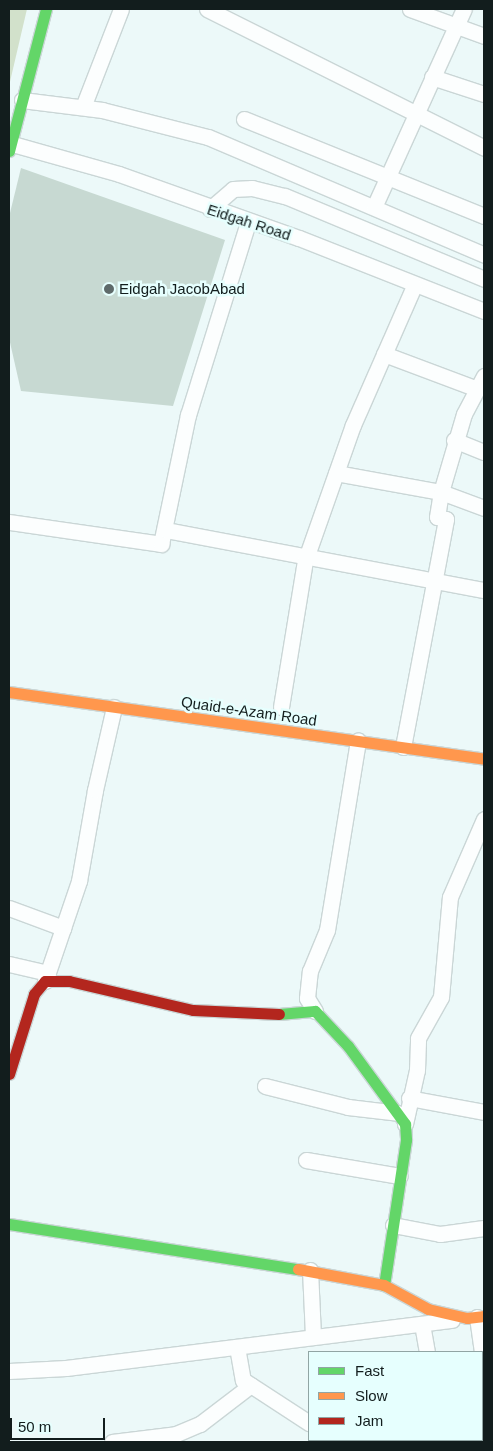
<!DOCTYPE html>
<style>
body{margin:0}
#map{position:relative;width:493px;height:1451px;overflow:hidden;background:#ecf9f9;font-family:Arial,sans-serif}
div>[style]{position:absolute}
.green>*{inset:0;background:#d2e1cb}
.building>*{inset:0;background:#c7d9d2}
.roads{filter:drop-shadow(1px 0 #cad6d6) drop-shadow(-1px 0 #cad6d6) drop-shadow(0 1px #cad6d6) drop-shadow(0 -1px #cad6d6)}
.street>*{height:15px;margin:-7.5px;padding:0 7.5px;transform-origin:7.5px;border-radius:7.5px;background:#fcfefe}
.fast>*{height:11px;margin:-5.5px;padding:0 5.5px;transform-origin:5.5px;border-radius:5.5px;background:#63d668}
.slow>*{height:11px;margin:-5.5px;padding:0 5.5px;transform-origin:5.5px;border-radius:5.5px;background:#ff974d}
.jam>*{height:11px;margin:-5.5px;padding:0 5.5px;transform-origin:5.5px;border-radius:5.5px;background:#b3261e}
.dots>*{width:14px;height:14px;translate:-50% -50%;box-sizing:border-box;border:2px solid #e6fffe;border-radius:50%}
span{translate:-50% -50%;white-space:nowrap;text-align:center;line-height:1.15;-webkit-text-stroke:5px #e6fffe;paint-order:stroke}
.street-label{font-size:15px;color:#121d1d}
.poi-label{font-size:15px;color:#121d1d}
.left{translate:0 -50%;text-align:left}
.frame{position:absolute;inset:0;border:10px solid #121d1d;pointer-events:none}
.legend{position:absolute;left:308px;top:1351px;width:175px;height:90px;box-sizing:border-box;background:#e6fffe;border:1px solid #91a5a4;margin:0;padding:6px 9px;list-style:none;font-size:15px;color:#121d1d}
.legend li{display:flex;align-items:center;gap:10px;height:25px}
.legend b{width:25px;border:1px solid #91a5a4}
.scale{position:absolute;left:10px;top:1418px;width:95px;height:22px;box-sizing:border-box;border:2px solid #121d1d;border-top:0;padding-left:6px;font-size:15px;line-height:18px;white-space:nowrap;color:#121d1d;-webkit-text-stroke:4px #e6fffe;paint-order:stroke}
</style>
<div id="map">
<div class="green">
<div style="clip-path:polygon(9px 9px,27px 9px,9px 86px)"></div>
</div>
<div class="building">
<div style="clip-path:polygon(21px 168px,225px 240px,173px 406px,21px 391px,9px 338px,9px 217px)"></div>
</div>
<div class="roads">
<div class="street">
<div style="left:207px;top:9px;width:310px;rotate:26.6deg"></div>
<div style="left:410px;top:9px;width:79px;rotate:20deg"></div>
<div style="left:432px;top:77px;width:55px;rotate:18.1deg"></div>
<div style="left:22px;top:100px;width:81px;rotate:7.1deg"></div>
<div style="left:102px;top:110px;width:109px;rotate:14.3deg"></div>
<div style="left:208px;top:137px;width:300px;rotate:23.1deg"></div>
<div style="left:83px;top:107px;width:105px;rotate:-68.8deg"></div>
<div style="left:244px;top:119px;width:259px;rotate:22deg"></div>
<div style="left:9px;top:143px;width:114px;rotate:15.7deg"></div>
<div style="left:119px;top:174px;width:191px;rotate:19.6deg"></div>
<div style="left:299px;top:238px;width:199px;rotate:21.5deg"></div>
<div style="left:374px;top:207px;width:217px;rotate:-65.6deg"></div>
<div style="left:210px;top:209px;width:30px;rotate:-41deg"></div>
<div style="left:233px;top:189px;width:19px;rotate:-3deg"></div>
<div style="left:252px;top:188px;width:34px;rotate:14deg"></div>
<div style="left:285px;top:196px;width:216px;rotate:22.6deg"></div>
<div style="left:384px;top:354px;width:99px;rotate:20.6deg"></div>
<div style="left:454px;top:440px;width:32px;rotate:22deg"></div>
<div style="left:336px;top:473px;width:107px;rotate:10.3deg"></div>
<div style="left:441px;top:492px;width:46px;rotate:20.4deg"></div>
<div style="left:9px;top:522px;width:154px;rotate:8.2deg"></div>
<div style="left:161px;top:544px;width:132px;rotate:-78.2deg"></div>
<div style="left:188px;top:415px;width:202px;rotate:-72.7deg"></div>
<div style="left:166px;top:530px;width:324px;rotate:10.7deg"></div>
<div style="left:281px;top:707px;width:148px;rotate:-80.7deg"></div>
<div style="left:305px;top:561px;width:144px;rotate:-70.6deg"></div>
<div style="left:353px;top:425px;width:152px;rotate:-66.3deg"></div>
<div style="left:403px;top:747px;width:232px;rotate:-79.3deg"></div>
<div style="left:446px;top:519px;width:9px;rotate:-167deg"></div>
<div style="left:437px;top:517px;width:25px;rotate:-81deg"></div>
<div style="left:441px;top:492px;width:81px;rotate:-73.6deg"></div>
<div style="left:464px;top:414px;width:43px;rotate:-62.2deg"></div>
<div style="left:9px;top:908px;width:58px;rotate:20.3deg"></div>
<div style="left:9px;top:964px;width:40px;rotate:13deg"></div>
<div style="left:45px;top:981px;width:106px;rotate:-71.2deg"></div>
<div style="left:79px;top:881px;width:92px;rotate:-80deg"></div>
<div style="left:95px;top:790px;width:85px;rotate:-77.1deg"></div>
<div style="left:315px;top:1011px;width:15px;rotate:-122deg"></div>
<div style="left:307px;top:998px;width:27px;rotate:-84deg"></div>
<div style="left:310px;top:971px;width:44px;rotate:-67.5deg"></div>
<div style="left:327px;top:930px;width:192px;rotate:-80.7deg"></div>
<div style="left:265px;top:1086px;width:86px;rotate:14.2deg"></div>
<div style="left:348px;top:1107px;width:50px;rotate:6.8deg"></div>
<div style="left:409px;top:1098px;width:76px;rotate:10.6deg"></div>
<div style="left:405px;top:1124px;width:55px;rotate:-77.5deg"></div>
<div style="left:417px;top:1070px;width:32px;rotate:-88deg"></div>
<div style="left:418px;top:1038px;width:47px;rotate:-60.7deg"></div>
<div style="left:441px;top:997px;width:100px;rotate:-84.9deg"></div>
<div style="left:450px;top:897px;width:85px;rotate:-66.4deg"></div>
<div style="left:306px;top:1160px;width:95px;rotate:9.7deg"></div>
<div style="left:393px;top:1225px;width:48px;rotate:10.8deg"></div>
<div style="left:440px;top:1234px;width:44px;rotate:-7.8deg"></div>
<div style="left:310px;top:1270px;width:67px;rotate:87.4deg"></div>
<div style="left:477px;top:1317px;width:49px;rotate:81.9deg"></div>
<div style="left:422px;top:1324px;width:28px;rotate:80deg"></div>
<div style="left:237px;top:1347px;width:34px;rotate:80deg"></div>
<div style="left:243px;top:1380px;width:79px;rotate:33.1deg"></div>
<div style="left:9px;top:1371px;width:57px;rotate:-3deg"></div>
<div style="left:66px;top:1368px;width:389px;rotate:-7.1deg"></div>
<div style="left:482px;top:1402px;width:2px"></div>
<div style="left:327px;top:1440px;width:4px;rotate:34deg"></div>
<div style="left:112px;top:1442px;width:64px;rotate:-7.1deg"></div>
<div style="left:176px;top:1434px;width:26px;rotate:-23deg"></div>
<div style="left:200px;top:1424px;width:64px;rotate:-37.4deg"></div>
</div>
<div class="fast">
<div style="left:9px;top:151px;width:147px;rotate:-75.4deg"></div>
<div style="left:279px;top:1014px;width:36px;rotate:-5deg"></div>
<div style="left:315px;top:1011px;width:48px;rotate:46.7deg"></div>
<div style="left:348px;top:1046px;width:97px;rotate:53.8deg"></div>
<div style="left:405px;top:1124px;width:16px;rotate:86deg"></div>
<div style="left:406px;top:1140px;width:147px;rotate:98.6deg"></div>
<div style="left:9px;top:1224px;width:292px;rotate:8.9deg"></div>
</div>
<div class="slow">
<div style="left:9px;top:692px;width:480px;rotate:8deg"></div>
<div style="left:298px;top:1269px;width:87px;rotate:10.5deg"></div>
<div style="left:384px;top:1285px;width:50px;rotate:28.6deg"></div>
<div style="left:428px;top:1309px;width:40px;rotate:13deg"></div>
<div style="left:467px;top:1318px;width:17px;rotate:-7deg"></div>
</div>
<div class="jam">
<div style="left:9px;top:1074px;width:84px;rotate:-72.6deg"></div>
<div style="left:34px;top:994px;width:17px;rotate:-50deg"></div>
<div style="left:45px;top:981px;width:24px"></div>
<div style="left:69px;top:981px;width:127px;rotate:13.2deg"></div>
<div style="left:193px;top:1010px;width:86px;rotate:2.7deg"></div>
</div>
</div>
<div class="dots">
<div style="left:109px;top:289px;background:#5e6a6a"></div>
</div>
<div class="street-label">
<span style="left:249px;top:222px;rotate:18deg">Eidgah Road</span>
<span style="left:249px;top:711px;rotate:8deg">Quaid-e-Azam Road</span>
</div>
<div class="poi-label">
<span class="left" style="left:119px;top:289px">Eidgah JacobAbad</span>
</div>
<div class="frame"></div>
<ul class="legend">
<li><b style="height:6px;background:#63d668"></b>Fast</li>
<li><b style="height:6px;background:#ff974d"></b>Slow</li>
<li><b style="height:6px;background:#b3261e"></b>Jam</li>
</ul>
<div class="scale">50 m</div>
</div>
